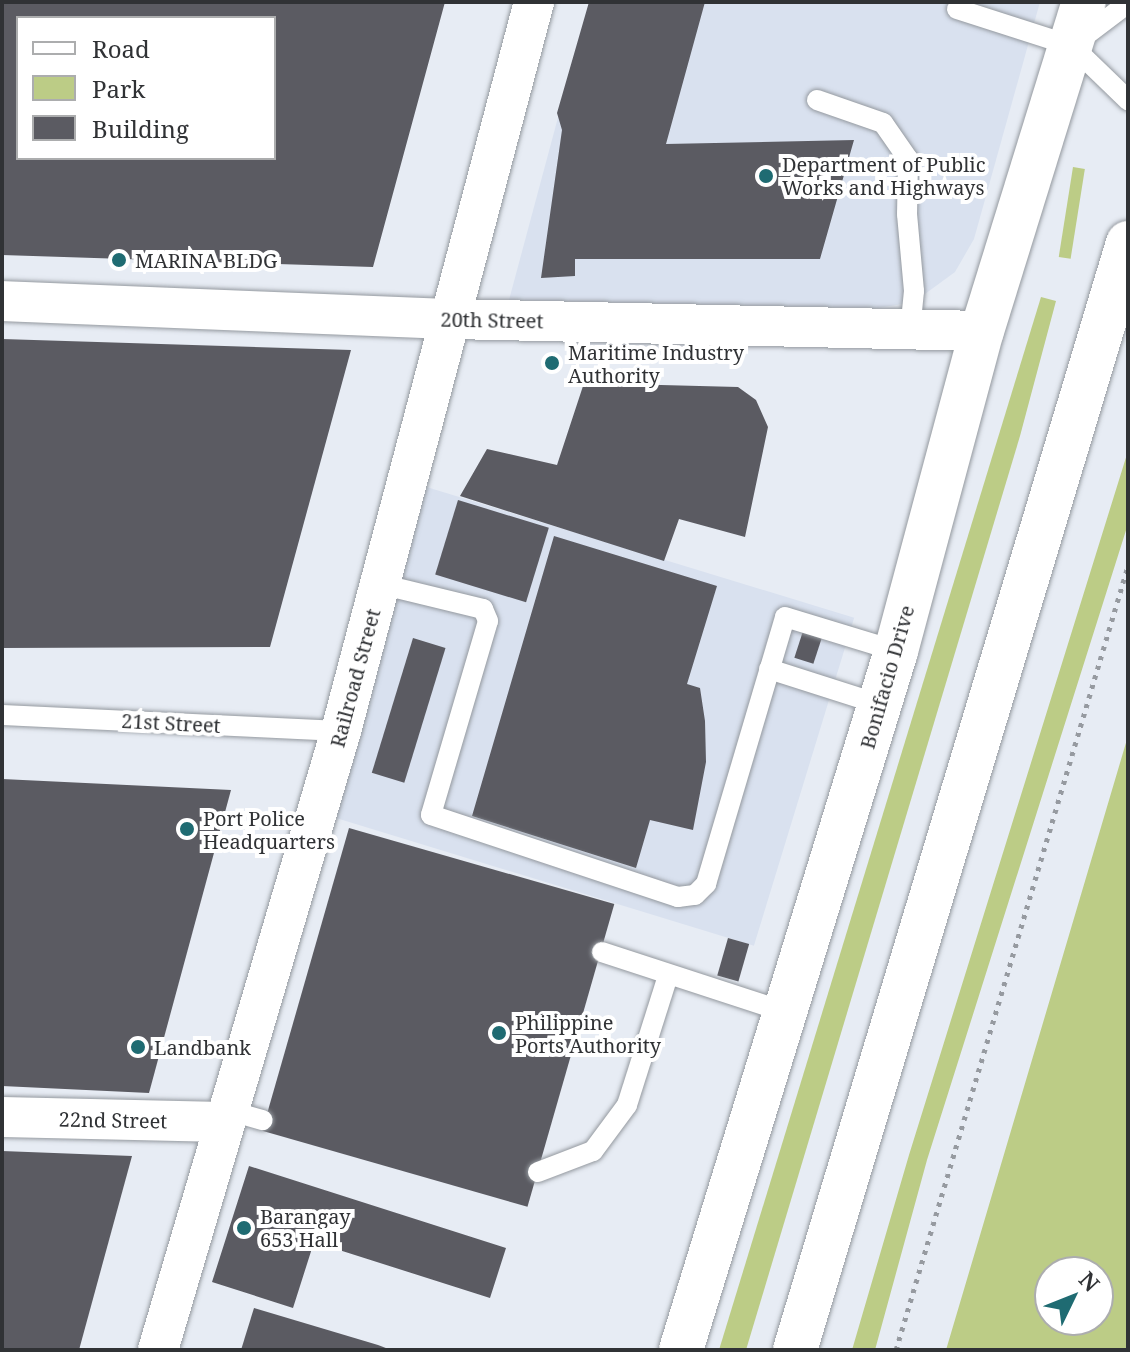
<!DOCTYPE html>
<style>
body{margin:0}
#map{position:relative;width:1130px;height:1352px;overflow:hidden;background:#e7ecf4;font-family:"Noto Serif",serif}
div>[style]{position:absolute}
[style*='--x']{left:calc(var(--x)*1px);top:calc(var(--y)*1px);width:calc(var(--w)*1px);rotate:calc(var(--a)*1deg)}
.built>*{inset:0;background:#d9e1ef;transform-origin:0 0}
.green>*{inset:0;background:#bccc86;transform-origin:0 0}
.building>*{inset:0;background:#5b5b62;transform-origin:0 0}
.path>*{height:5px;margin-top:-2.5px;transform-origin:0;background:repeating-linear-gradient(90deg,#969aa0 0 4px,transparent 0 10px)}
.roads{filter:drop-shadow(0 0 2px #94999f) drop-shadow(0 0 2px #94999f)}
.service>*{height:20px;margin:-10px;padding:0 10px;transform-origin:10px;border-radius:10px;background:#fff}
.minor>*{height:40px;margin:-20px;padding:0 20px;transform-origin:20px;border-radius:20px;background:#fff}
.trunk>*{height:44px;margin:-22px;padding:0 22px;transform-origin:22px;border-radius:22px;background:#fff}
.dots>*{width:22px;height:22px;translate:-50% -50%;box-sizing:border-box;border:4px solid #fff;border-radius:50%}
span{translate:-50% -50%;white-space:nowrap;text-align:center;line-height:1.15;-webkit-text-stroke:8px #fff;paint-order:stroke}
.poi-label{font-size:20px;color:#303235}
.left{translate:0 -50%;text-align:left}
.street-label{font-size:20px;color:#303235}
.frame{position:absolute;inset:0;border:4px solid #303235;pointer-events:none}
.legend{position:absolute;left:16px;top:16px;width:260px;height:144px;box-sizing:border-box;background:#fff;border:2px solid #acadae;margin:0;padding:10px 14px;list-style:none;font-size:24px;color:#303235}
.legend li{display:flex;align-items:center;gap:16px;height:40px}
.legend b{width:40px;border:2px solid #acadae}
.north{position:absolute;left:1034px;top:1256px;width:80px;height:80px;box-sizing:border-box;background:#fff;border:2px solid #acadae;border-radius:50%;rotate:47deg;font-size:22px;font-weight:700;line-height:32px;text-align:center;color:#303235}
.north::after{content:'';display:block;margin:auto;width:28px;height:36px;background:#1f6b72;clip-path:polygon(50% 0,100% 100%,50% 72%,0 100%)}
</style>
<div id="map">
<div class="built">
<div style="clip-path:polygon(589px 2px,1040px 2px,974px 239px,955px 272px,914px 302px,878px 308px,509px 300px)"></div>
<div style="left:420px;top:485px;width:454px;height:343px;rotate:17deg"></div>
</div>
<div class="green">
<div style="left:1073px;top:167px;width:12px;height:91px;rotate:9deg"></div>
<div style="clip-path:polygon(1041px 297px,1056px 301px,1020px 436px,746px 1350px,719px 1350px)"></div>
<div style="clip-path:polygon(1128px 451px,1128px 524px,927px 1160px,875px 1350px,852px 1350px,909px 1155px)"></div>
<div style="clip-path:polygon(evenodd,1128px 736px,1128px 1350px,946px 1350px,1128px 736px,1050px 1272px,1098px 1272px,1098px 1320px,1050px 1320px,1050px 1272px)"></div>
</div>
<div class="building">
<div style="clip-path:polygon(evenodd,2px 2px,445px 2px,373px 267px,2px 255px,2px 2px,18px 18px,274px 18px,274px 158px,18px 158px,18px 18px)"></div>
<div style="clip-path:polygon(589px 2px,705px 2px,666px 144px,854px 140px,820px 259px,575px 259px,575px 276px,541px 278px,562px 130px,557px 113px)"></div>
<div style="clip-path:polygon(2px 339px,351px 350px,270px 647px,2px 648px)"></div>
<div style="clip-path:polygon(584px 383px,738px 387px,756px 400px,768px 427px,745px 537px,679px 519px,664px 561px,460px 496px,487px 449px,557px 465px)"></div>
<div style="left:458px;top:500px;width:95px;height:78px;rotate:17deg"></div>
<div style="clip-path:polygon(554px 536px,717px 586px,687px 684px,700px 688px,705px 721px,706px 762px,693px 830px,650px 820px,636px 868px,472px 816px)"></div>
<div style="left:803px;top:631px;width:20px;height:28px;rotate:18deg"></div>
<div style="left:413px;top:638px;width:34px;height:141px;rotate:17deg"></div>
<div style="clip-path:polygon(2px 779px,231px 790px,149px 1093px,2px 1086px)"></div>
<div style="left:349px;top:828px;width:276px;height:315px;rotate:16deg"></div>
<div style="left:728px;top:938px;width:22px;height:39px;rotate:16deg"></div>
<div style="clip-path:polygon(2px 1151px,132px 1156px,79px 1350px,2px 1350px)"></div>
<div style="clip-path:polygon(249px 1166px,506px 1248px,490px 1298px,314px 1242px,293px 1308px,212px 1282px)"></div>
<div style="clip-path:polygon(254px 1308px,378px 1345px,391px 1350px,241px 1350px)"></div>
</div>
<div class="path">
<div style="--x:896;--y:1350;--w:818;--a:-73.52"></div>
</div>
<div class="roads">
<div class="service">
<div style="--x:957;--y:9;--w:121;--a:17.8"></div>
<div style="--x:1072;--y:46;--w:78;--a:44"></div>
<div style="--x:1078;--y:41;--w:63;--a:-37.2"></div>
<div style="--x:817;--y:100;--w:70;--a:19.2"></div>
<div style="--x:883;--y:123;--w:44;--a:55.2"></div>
<div style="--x:908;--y:159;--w:55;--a:91"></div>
<div style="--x:907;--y:214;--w:77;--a:84.8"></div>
<div style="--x:914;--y:291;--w:40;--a:95.7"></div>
<div style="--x:380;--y:584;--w:106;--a:13.6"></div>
<div style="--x:483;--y:609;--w:13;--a:67"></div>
<div style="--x:488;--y:621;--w:202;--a:106.4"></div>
<div style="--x:431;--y:815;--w:260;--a:18.4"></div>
<div style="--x:678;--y:897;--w:17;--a:-7"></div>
<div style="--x:695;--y:895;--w:16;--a:-45"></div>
<div style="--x:706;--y:884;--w:278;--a:-73.5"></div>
<div style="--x:785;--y:617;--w:116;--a:17"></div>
<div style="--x:769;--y:669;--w:115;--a:17.7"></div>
<div style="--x:2;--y:715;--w:339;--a:2.7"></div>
<div style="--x:602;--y:952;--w:194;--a:18.1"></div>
<div style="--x:227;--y:1110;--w:37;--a:16"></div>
<div style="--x:538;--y:1172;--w:59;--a:-20.9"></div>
<div style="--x:593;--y:1151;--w:57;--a:-53.5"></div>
<div style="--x:627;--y:1105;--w:135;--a:-72.4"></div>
</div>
<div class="minor">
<div style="--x:2;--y:301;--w:451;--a:2.3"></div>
<div style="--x:453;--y:319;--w:529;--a:1.3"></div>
<div style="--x:2;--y:1117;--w:221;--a:1.3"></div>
<div style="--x:158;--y:1350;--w:645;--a:-73.53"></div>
<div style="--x:341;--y:731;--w:754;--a:-75.17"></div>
</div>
<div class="trunk">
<div style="--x:681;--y:1350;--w:731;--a:-72.9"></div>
<div style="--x:896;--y:651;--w:331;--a:-75"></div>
<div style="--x:982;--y:331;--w:344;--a:-72.8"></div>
<div style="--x:795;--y:1350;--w:1156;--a:-73.26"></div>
</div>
</div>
<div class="dots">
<div style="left:766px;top:176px;background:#1f6b72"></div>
<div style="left:119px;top:260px;background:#1f6b72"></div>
<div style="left:552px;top:363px;background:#1f6b72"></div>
<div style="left:187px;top:829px;background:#1f6b72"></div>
<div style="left:499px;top:1033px;background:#1f6b72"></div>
<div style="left:138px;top:1047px;background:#1f6b72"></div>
<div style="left:244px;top:1228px;background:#1f6b72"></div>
</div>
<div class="poi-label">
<span class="left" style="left:782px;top:176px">Department of Public<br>Works and Highways</span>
<span class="left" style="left:135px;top:260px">MARINA BLDG</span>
<span class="left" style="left:568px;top:364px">Maritime Industry<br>Authority</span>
<span class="left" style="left:203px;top:830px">Port Police<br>Headquarters</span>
<span class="left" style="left:515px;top:1034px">Philippine<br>Ports Authority</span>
<span class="left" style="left:154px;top:1047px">Landbank</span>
<span class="left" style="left:260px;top:1228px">Barangay<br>653 Hall</span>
</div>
<div class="street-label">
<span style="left:492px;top:320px;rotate:1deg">20th Street</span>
<span style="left:887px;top:677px;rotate:-74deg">Bonifacio Drive</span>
<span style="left:355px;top:678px;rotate:-75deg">Railroad Street</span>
<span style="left:171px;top:723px;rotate:3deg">21st Street</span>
<span style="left:113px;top:1120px;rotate:1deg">22nd Street</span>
</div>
<div class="frame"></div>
<ul class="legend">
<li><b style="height:10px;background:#fff"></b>Road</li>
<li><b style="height:22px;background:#bccc86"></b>Park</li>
<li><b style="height:22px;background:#5b5b62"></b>Building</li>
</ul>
<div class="north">N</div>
</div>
